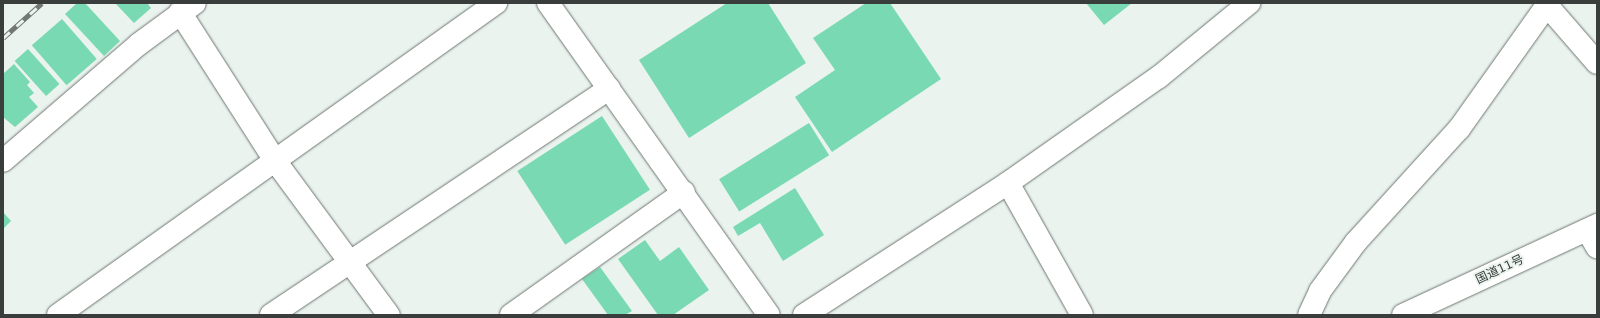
<!DOCTYPE html>
<meta charset="utf-8">
<style>
body{margin:0}
#map{position:relative;width:1600px;height:318px;overflow:hidden;background:#eaf3ee;font-family:"DejaVu Sans","Noto Sans JP",sans-serif}
div>[style]{position:absolute}
[style*='--x']{left:calc(var(--x)*1px);top:calc(var(--y)*1px);width:calc(var(--w)*1px);rotate:calc(var(--a)*1deg)}
.building>*{inset:0;background:#79d9b3;transform-origin:0 0}
.roads{filter:drop-shadow(0 0 1px #6e7572) drop-shadow(0 0 1px #6e7572)}
.street>*{height:22px;margin:-11px;padding:0 11px;transform-origin:11px;border-radius:11px;background:#fff}
.secondary>*{height:22px;margin:-11px;padding:0 11px;transform-origin:11px;border-radius:11px;background:#fff}
.highway>*{height:22px;margin:-11px;padding:0 11px;transform-origin:11px;border-radius:11px;background:#fff}
.rail>*{height:4.5px;margin-top:-2.25px;transform-origin:0;background:repeating-linear-gradient(90deg,#eaf3ee 0 9px,#727774 0 18px);box-sizing:border-box;border-block:1px solid #727774}
span{translate:-50% -50%;white-space:nowrap;text-align:center;line-height:1.15;-webkit-text-stroke:3.5px #eaf3ee;paint-order:stroke}
.street-label{font-size:12px;color:#393d3b}
.frame{position:absolute;inset:0;border:4px solid #393d3b;pointer-events:none}
</style>
<div id="map">
<div class="building">
<div style="clip-path:polygon(77px 3px,85px 3px,120px 41px,104px 56px,65px 14px)"></div>
<div style="clip-path:polygon(115px 3px,147px 3px,151px 8px,134px 23px)"></div>
<div style="clip-path:polygon(727px 3px,768px 3px,806px 63px,689px 138px,639px 60px)"></div>
<div style="clip-path:polygon(866px 3px,890px 3px,941px 79px,832px 152px,795px 97px,835px 70px,813px 38px)"></div>
<div style="clip-path:polygon(1086px 3px,1132px 3px,1104px 25px)"></div>
<div style="left:62px;top:19px;width:53px;height:40px;rotate:49deg"></div>
<div style="left:28px;top:49px;width:47px;height:18px;rotate:48deg"></div>
<div style="clip-path:polygon(14px 64px,30px 82px,27px 85px,34px 93px,29px 97px,38px 107px,15px 127px,3px 117px,3px 74px)"></div>
<div style="left:602px;top:116px;width:88px;height:101px;rotate:57deg"></div>
<div style="left:809px;top:123px;width:38px;height:106px;rotate:58deg"></div>
<div style="clip-path:polygon(795px 188px,824px 235px,783px 261px,760px 223px,738px 236px,733px 227px)"></div>
<div style="clip-path:polygon(3px 212px,11px 221px,3px 229px)"></div>
<div style="clip-path:polygon(645px 240px,660px 261px,679px 247px,709px 290px,673px 315px,658px 315px,618px 259px)"></div>
<div style="clip-path:polygon(600px 267px,632px 311px,625px 315px,608px 315px,582px 279px)"></div>
</div>
<div class="roads">
<div class="street">
<div style="--x:1545;--y:3;--w:79;--a:49.1"></div>
<div style="--x:180;--y:12;--w:178;--a:57.4"></div>
<div style="--x:276;--y:162;--w:190;--a:53.6"></div>
<div style="--x:1008;--y:183;--w:151;--a:60.7"></div>
<div style="--x:58;--y:315;--w:538;--a:-35.46"></div>
<div style="--x:271;--y:315;--w:407;--a:-33.8"></div>
<div style="--x:511;--y:315;--w:212;--a:-35.4"></div>
<div style="--x:804;--y:315;--w:243;--a:-32.9"></div>
<div style="--x:1008;--y:183;--w:184;--a:-35.1"></div>
<div style="--x:1159;--y:77;--w:117;--a:-39.4"></div>
<div style="--x:1309;--y:315;--w:26;--a:-65"></div>
<div style="--x:1320;--y:291;--w:61;--a:-53.7"></div>
<div style="--x:1356;--y:242;--w:153;--a:-47.7"></div>
<div style="--x:1459;--y:129;--w:152;--a:-54.6"></div>
</div>
<div class="secondary">
<div style="--x:548;--y:3;--w:382;--a:54.7"></div>
<div style="--x:3;--y:161;--w:179;--a:-40.7"></div>
<div style="--x:139;--y:44;--w:69;--a:-36.2"></div>
<div style="--x:1587;--y:230;--w:20;--a:60"></div>
</div>
<div class="highway">
<div style="--x:1403;--y:315;--w:214;--a:-24.9"></div>
</div>
</div>
<div class="rail">
<div style="--x:3;--y:38;--w:52;--a:-41.9"></div>
</div>
<div class="street-label">
<span style="left:1500px;top:270px;rotate:-25deg">国道11号</span>
</div>
<div class="frame"></div>
</div>
